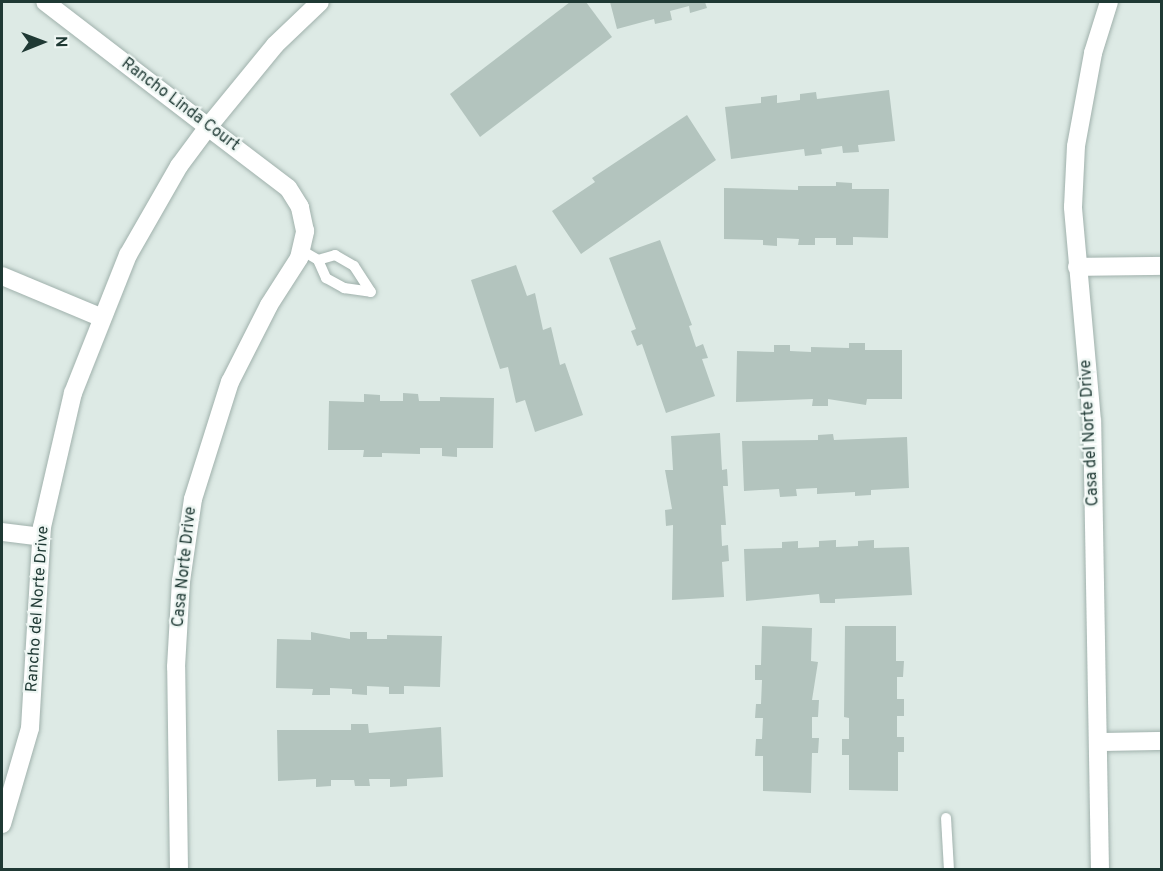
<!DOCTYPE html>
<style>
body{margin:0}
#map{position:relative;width:1163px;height:871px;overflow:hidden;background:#ddeae5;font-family:Overpass,sans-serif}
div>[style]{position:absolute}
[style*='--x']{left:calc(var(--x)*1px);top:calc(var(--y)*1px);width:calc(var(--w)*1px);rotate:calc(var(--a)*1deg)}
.building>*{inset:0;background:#b3c4be}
.roads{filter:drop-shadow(0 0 2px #a0b1ac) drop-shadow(0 0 2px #a0b1ac)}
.lane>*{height:10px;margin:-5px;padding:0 5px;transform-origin:5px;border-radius:5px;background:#fff}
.street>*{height:18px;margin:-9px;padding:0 9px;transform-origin:9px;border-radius:9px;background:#fff}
.secondary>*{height:18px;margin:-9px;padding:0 9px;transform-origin:9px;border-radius:9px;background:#fff}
span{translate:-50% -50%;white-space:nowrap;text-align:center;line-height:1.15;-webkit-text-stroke:4.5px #eef6f3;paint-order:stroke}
.street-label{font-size:16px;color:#1f3934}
.frame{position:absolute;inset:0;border:3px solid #1f3934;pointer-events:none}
.north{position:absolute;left:12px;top:12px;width:60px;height:60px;-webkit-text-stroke:4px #eef6f3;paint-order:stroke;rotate:89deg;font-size:16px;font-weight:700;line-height:24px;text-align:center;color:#1f3934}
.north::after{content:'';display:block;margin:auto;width:21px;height:27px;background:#1f3934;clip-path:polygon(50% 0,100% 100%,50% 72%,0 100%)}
</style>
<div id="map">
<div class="building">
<div style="clip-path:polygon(570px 2px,586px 2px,612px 37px,480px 137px,450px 94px)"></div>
<div style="clip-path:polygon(610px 2px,705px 2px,707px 8px,690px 13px,689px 6px,670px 11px,672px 20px,655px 24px,654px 19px,617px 29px)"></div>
<div style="clip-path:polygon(889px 90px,895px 141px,858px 145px,859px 152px,843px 153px,842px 146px,821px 149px,822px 154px,805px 156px,804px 149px,731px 159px,725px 107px,761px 103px,761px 97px,777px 95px,777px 103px,800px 100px,800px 94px,816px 92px,817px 99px)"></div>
<div style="clip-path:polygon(687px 115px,716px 160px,581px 254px,552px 211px,595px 182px,592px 178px)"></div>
<div style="clip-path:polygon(836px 182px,852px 183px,852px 189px,889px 189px,888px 238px,853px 237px,853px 245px,836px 245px,836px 238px,815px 238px,815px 245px,798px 245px,799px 239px,777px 238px,777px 246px,763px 245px,763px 240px,724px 239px,724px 188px,798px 190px,798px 186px,836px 186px)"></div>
<div style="clip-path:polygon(660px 240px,692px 325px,689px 326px,696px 347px,703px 344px,708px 358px,702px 359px,715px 396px,666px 413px,642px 344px,637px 346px,631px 331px,636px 329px,609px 258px)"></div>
<div style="clip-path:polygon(516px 265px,527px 296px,535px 293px,543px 330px,551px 327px,560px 365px,565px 363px,583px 415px,535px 432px,525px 400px,516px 403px,508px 367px,500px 369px,471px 280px)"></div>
<div style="clip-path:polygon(849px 343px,865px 343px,865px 350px,902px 350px,902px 399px,867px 399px,866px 405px,828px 399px,828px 406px,812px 406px,813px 399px,736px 402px,737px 351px,774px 352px,774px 345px,790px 345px,790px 351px,811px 352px,811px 347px,849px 348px)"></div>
<div style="clip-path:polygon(403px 393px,418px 394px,419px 401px,440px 401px,440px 397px,494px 398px,493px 448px,457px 448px,457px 457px,442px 456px,442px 448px,420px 448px,420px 454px,382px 453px,382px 457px,363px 457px,364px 450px,328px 450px,329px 401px,364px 402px,364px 394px,380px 395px,380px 401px,403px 401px)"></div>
<div style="clip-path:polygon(720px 433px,722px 470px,727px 469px,728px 486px,723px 486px,726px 525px,721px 525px,722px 546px,728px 545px,729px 561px,722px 562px,724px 597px,672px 600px,673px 525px,666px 526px,665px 510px,672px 509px,665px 470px,673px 470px,671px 436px)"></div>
<div style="clip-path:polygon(833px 434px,834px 440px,907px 437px,909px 488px,871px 490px,871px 495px,855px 496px,855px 492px,817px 494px,817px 488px,796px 489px,797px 496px,780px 497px,779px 489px,744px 491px,742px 441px,818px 440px,818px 435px)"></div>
<div style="clip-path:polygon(836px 540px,836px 547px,858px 546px,858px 541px,874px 540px,874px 548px,909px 547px,912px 595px,835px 599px,835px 603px,820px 603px,819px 594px,746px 601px,744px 549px,782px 548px,782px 542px,798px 541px,798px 548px,819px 547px,819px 541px)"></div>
<div style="clip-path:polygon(762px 626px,812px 628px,811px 661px,818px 662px,812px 700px,819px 700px,818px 717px,812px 717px,812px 738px,819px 738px,818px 753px,812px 753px,811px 793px,763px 791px,763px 756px,755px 756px,756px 739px,762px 739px,763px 718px,755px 718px,756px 704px,761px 704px,762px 680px,755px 680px,755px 665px,761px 665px)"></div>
<div style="clip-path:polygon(845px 626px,896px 626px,896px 661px,904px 661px,903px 677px,897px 677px,897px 699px,904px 699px,904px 716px,897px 716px,897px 737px,904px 737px,904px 752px,898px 752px,898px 791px,849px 790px,849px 755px,842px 755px,842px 739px,849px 739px,849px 718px,844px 717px)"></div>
<div style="clip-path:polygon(311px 632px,350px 639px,350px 632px,367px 632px,367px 639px,387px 639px,387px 635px,442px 636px,440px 687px,404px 686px,404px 694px,389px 694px,389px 687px,367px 686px,367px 695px,352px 694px,352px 689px,330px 688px,330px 695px,312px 695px,313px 689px,276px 688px,277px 639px,311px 640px)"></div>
<div style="clip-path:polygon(351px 724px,368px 724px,369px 733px,441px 727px,443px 777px,407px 779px,407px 786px,390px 787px,390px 779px,369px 779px,370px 786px,355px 786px,354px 780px,331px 780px,331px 786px,316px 787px,316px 779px,278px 781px,277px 730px,351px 730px)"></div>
</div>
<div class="roads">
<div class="lane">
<div style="--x:301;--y:250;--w:20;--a:30"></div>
<div style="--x:318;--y:260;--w:20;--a:66"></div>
<div style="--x:326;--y:278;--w:21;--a:29"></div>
<div style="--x:344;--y:288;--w:27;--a:8"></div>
<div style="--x:318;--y:260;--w:18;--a:-16"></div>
<div style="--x:335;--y:255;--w:22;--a:30"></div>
<div style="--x:354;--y:266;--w:31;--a:57"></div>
<div style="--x:946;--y:818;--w:52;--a:86.7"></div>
</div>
<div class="street">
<div style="--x:1077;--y:267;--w:85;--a:-0.7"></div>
<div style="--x:2;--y:276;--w:106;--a:22.7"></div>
<div style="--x:2;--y:532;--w:39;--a:7"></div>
<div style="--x:1098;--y:742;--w:64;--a:-0.9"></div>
<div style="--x:2;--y:824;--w:100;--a:-73.7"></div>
<div style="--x:30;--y:728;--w:201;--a:-86.6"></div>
<div style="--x:42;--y:527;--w:138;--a:-77"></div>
<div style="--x:73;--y:393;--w:149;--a:-68.3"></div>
<div style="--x:128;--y:255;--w:103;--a:-60.2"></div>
<div style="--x:179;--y:166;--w:49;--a:-53.4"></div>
<div style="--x:208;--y:127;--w:205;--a:-142.5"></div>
<div style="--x:1100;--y:870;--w:449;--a:-91"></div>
<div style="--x:1092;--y:421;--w:215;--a:-95.1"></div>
<div style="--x:1073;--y:207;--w:61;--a:-87.2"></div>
<div style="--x:1076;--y:146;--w:95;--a:-79.6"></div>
<div style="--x:1093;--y:53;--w:53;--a:-72.6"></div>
</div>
<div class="secondary">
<div style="--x:179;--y:870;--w:203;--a:-90.8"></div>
<div style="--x:176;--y:667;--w:86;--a:-86.7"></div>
<div style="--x:181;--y:581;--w:83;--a:-81.7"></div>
<div style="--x:193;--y:499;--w:123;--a:-72.5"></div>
<div style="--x:230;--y:382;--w:86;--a:-63.1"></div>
<div style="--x:269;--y:305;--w:56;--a:-57.4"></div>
<div style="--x:299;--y:258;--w:28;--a:-77"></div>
<div style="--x:305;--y:231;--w:25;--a:-102"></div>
<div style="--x:300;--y:207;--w:22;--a:-122"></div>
<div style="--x:288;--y:188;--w:101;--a:-142.7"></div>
<div style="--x:208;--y:127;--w:106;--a:-50.7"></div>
<div style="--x:275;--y:45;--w:62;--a:-43.7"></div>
</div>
</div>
<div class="street-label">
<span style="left:180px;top:105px;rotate:37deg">Rancho Linda Court</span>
<span style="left:1090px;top:433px;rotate:-93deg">Casa del Norte Drive</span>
<span style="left:185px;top:567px;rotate:-84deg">Casa Norte Drive</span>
<span style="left:38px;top:609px;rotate:-86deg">Rancho del Norte Drive</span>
</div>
<div class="frame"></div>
<div class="north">N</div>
</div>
